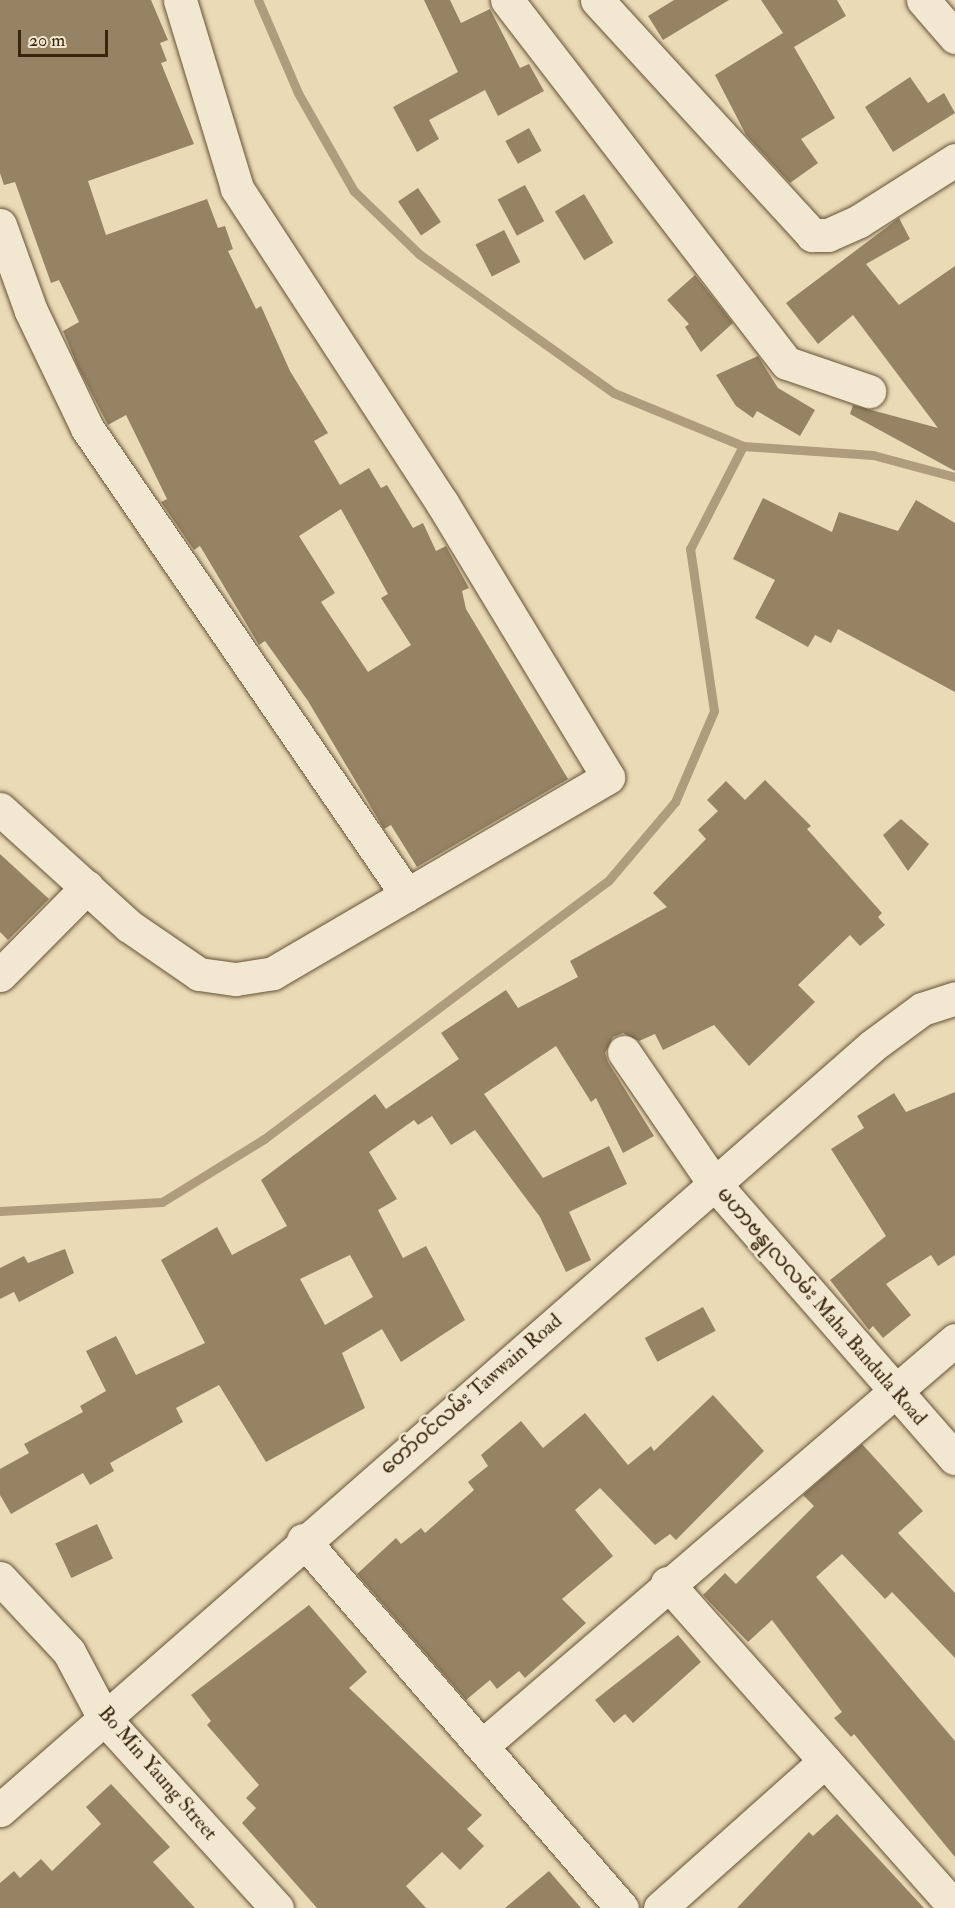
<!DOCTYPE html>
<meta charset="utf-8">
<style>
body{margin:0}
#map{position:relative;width:955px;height:1908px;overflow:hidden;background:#ebdab6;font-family:"IM FELL Double Pica","Noto Sans Myanmar",serif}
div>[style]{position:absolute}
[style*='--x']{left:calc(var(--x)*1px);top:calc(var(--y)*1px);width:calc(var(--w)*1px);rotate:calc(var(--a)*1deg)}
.stream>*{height:9px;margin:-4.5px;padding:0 4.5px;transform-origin:4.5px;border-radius:4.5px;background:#ae9c7c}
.building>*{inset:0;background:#958364;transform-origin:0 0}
.roads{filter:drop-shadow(0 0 2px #655236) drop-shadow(0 0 2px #655236)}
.minor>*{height:33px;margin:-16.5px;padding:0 16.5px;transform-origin:16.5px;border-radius:16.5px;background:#f2e7d0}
span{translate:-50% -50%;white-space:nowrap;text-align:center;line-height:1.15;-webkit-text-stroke:5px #f2e7d0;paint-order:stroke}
.street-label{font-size:20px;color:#38250c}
.scale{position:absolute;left:18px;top:30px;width:90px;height:27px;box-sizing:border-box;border:3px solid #38250c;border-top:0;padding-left:8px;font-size:18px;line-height:21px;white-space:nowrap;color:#38250c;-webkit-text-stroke:4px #f2e7d0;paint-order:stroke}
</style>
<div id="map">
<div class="stream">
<div style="--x:258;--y:0;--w:101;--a:66.7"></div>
<div style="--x:298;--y:93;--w:113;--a:60.3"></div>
<div style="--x:354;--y:191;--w:91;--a:44.1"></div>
<div style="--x:419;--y:254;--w:239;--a:35.5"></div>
<div style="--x:614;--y:393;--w:139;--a:22.3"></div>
<div style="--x:743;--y:446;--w:130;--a:4"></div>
<div style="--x:873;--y:455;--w:85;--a:15"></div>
<div style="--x:0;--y:1211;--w:162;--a:-3.2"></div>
<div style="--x:162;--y:1202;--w:120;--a:-31.7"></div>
<div style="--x:264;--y:1139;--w:430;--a:-36.9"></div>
<div style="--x:608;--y:881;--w:104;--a:-49.7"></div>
<div style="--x:675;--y:802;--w:99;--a:-66.8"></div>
<div style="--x:714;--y:711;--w:164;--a:-98.4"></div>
<div style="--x:690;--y:549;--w:116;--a:-62.8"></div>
</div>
<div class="building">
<div style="clip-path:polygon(evenodd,0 0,151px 0,168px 40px,160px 43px,167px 61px,161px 63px,194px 144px,88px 181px,106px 235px,207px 199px,218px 228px,225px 226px,233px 249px,228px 251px,256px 309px,261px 306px,290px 371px,328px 433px,314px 441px,340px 485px,369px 468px,381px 488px,387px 485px,413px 528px,423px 523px,436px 551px,446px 546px,469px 588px,462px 591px,466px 609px,568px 779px,417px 867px,391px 825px,384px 829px,308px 701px,265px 641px,259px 645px,200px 546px,194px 550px,161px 502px,167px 499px,126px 415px,108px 425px,78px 367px,63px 331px,79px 322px,59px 280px,51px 283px,15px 182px,4px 185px,0 173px,0 0,341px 509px,388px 594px,381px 598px,411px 645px,368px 672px,321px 602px,335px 593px,299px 536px,341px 509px)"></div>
<div style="clip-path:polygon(424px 0,450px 0,461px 23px,490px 9px,520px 68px,529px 64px,544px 91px,498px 116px,485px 90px,429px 120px,439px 139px,417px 152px,393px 107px,458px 72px)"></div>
<div style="clip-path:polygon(674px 0,729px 0,663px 40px,648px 16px)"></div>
<div style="clip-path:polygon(761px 0,837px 0,846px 16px,794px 47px,835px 118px,801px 139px,818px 163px,790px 183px,746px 135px,715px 75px,783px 33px)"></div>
<div style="clip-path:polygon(910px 77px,928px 103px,944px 93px,955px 113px,893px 152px,865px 107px)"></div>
<div style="left:529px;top:128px;width:26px;height:27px;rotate:61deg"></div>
<div style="left:525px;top:185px;width:41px;height:31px;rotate:62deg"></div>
<div style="left:418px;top:188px;width:41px;height:24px;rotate:56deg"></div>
<div style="left:584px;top:194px;width:57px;height:34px;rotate:59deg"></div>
<div style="clip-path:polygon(899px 218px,910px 239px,866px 264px,899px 305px,955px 266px,955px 471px,850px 414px,853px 405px,938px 428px,853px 315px,818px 344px,786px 303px)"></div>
<div style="left:504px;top:230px;width:36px;height:32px;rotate:63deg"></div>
<div style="clip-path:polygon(695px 275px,733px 323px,701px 352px,685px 327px,689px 324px,667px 300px)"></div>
<div style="clip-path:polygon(758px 356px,778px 388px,815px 410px,800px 436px,757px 411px,753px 418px,736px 406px,716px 375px)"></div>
<div style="clip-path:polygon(763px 498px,832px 532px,839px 512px,898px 531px,916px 500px,955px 523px,955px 692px,838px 629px,831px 643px,815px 635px,808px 647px,755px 618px,775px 580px,733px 559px)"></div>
<div style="clip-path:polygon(evenodd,765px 780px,811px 826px,807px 829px,882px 913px,878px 917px,885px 925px,860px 946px,850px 935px,798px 985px,815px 1002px,749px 1066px,714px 1025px,663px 1050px,655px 1034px,639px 1041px,623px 1033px,613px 1037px,605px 1053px,608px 1062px,654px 1136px,623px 1153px,596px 1098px,591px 1102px,556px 1046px,484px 1094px,543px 1178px,609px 1146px,627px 1184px,569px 1212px,591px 1260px,566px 1272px,540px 1217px,475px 1130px,451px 1145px,432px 1116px,418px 1125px,414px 1120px,369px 1152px,397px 1199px,378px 1210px,403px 1258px,426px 1246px,465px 1320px,401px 1362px,382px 1329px,342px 1353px,365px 1408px,266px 1462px,219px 1385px,176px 1408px,183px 1422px,110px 1463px,114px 1471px,90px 1485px,83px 1473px,11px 1514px,0 1495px,0 1469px,29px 1453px,24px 1444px,83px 1412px,80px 1406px,106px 1391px,86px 1351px,116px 1336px,136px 1375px,205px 1343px,161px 1260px,217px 1227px,232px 1255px,287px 1226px,261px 1180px,375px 1094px,386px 1109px,459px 1059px,441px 1033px,506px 990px,518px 1008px,578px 977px,570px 961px,667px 907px,653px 893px,706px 839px,698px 830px,718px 811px,707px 800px,726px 781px,745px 800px,765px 780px,350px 1255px,373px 1297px,325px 1325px,300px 1279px,350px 1255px)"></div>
<div style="clip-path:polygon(901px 819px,929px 844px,908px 871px,883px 835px)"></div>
<div style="clip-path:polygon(0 854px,49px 899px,8px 940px,0 932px)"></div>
<div style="clip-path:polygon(955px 1092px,955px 1255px,938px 1266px,931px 1255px,886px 1284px,911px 1315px,883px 1338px,873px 1326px,869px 1330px,830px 1280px,886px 1236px,831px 1149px,864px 1128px,857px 1116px,894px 1093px,906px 1112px)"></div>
<div style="clip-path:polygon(65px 1249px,74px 1273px,19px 1302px,14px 1292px,0 1299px,0 1268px,24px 1256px,28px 1263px)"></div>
<div style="left:703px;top:1307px;width:27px;height:66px;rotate:62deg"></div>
<div style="clip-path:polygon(713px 1395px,764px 1451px,676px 1540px,670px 1534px,655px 1545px,600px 1488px,575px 1510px,613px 1556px,562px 1599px,586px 1623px,525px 1678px,519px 1671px,497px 1689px,490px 1680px,466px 1700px,357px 1574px,396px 1538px,401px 1544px,421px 1528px,425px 1533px,474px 1490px,468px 1482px,488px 1466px,481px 1455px,521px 1421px,543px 1448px,585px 1413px,628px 1465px,651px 1446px,654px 1451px)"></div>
<div style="clip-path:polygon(862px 1444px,923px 1511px,898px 1533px,955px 1593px,955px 1658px,892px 1592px,885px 1599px,842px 1554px,816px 1577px,955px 1741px,955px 1857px,854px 1734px,851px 1737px,834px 1718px,842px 1712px,772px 1620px,748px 1642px,703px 1595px,725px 1573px,736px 1584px,814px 1506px,803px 1495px)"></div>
<div style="left:97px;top:1524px;width:38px;height:46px;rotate:65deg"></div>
<div style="clip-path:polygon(309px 1605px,367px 1672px,349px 1688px,482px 1815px,467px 1829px,484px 1846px,460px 1870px,442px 1852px,406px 1886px,426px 1908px,317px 1908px,242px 1823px,256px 1808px,246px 1798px,259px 1785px,207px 1725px,211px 1721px,191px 1695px)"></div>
<div style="clip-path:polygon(678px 1635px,701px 1662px,633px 1723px,625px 1714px,614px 1723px,595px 1700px)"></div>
<div style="clip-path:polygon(111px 1784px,170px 1847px,153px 1862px,195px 1908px,0 1908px,0 1883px,14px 1871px,20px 1878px,41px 1859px,52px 1871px,101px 1824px,86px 1807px)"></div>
<div style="clip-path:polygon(837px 1814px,924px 1908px,737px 1908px,809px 1832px,813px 1836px)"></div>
<div style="clip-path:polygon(549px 1871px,581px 1908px,505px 1908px)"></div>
</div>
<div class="roads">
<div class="minor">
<div style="--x:507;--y:0;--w:458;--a:52.4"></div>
<div style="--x:787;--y:363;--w:87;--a:18.9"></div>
<div style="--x:597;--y:0;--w:319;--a:47.5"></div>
<div style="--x:812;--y:235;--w:16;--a:0"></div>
<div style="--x:828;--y:235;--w:34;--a:-24"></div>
<div style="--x:859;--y:221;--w:114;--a:-32.4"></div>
<div style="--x:923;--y:0;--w:49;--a:49.1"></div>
<div style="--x:0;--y:225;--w:91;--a:70.2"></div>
<div style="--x:31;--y:311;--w:130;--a:64.4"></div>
<div style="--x:87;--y:428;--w:566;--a:55.58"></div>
<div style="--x:0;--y:809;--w:174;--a:42.2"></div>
<div style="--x:129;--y:926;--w:85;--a:34.4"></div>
<div style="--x:199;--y:974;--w:37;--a:8"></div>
<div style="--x:236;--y:979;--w:37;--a:-9"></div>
<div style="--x:273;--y:973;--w:388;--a:-30.3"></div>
<div style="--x:608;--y:777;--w:320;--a:-121.2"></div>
<div style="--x:442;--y:503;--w:376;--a:-123.1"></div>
<div style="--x:237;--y:188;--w:196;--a:-106.9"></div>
<div style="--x:0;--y:975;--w:124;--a:-45.3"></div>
<div style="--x:624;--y:1052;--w:158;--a:55.6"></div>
<div style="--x:713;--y:1182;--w:367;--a:48.8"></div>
<div style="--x:303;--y:1540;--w:487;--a:49.1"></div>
<div style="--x:0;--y:1578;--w:101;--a:47"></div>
<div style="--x:69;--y:1652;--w:75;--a:62.1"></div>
<div style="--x:104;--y:1718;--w:257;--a:47.7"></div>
<div style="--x:667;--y:1583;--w:433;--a:48.4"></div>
<div style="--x:483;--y:1745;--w:622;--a:-40.63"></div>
<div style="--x:0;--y:1810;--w:1159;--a:-41.22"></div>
<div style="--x:872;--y:1046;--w:62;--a:-36.5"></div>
<div style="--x:922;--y:1009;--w:35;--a:-18"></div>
<div style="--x:660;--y:1908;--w:221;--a:-41.7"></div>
</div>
</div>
<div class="street-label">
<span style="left:822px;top:1306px;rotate:49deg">မဟာဗန္ဓုလလမ်း Maha Bandula Road</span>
<span style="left:471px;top:1394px;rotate:-41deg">တော်ဝင်လမ်း Tawwain Road</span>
<span style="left:158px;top:1773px;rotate:49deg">Bo Min Yaung Street</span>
</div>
<div class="scale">20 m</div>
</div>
